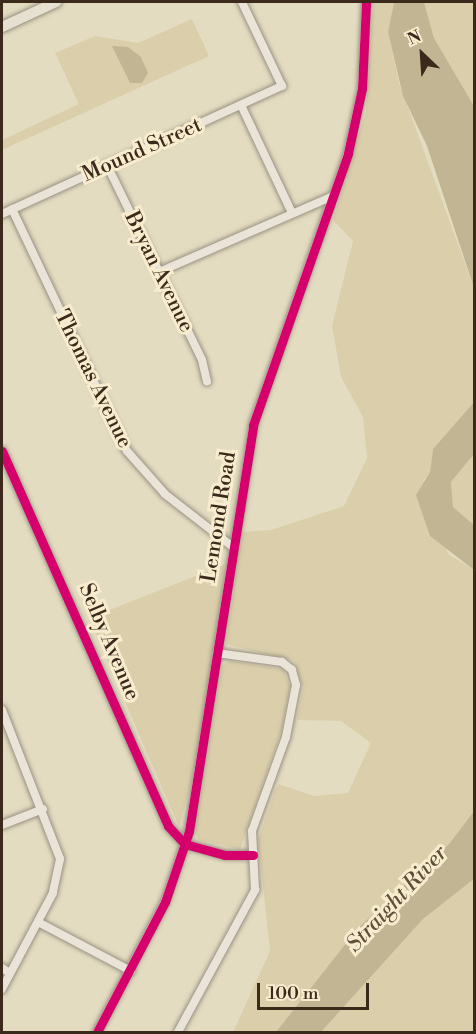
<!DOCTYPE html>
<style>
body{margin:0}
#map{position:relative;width:476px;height:1034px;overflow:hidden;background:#e4dcc1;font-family:"Libre Bodoni",serif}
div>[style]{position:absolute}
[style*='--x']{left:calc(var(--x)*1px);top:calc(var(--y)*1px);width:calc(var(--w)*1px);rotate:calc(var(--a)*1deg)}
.green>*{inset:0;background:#dbcfab}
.water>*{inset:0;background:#c2b593}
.roads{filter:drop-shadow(0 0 2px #999282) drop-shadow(0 0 2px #999282)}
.minor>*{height:8px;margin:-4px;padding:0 4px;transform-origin:4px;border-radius:4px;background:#e9e4d7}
.major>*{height:10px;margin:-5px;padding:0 5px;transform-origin:5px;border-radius:5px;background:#e5e0d0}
.cycleway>*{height:9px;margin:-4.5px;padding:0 4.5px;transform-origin:4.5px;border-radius:4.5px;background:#d6006c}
span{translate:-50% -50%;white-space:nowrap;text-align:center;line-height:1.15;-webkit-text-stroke:6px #f7edce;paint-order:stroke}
.street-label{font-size:21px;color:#3b291b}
.water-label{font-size:22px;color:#5f4e39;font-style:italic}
.frame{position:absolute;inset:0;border:3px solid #3b291b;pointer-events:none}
.north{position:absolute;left:392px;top:24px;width:60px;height:60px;-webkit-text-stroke:4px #f7edce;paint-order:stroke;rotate:335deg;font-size:16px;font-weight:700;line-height:24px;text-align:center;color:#3b291b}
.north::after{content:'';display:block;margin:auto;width:21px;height:27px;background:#3b291b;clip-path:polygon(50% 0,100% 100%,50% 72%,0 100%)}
.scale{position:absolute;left:257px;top:983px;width:112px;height:27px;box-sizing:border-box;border:3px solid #3b291b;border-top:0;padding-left:8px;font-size:18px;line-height:21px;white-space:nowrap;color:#3b291b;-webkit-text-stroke:4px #f7edce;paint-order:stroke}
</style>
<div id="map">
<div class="green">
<div style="clip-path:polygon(373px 2px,394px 2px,388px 32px,399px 83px,474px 288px,474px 402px,433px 449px,430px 473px,423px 481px,448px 554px,474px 570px,474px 811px,449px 844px,358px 928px,276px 1032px,233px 1032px,270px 951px,258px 840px,275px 791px,279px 784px,314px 796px,348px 793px,371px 743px,341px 721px,297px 720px,303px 687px,294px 661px,226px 644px,242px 532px,271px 530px,344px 506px,367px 458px,363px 417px,341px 377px,332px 326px,353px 241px,333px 220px,366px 112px)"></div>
<div style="clip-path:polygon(424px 2px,474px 2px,474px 106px,434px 38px)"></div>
<div style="clip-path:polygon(192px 19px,209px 56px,2px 150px,2px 140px,79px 104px,55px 53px,95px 36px,138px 43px)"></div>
<div style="clip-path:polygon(474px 454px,474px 525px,453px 507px,451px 482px)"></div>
<div style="clip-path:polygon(226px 564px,197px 762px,179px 827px,89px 618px)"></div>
<div style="clip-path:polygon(229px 661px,283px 669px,290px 687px,282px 729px,240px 849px,198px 840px,195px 832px,222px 666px)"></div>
<div style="clip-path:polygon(474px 879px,474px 1032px,321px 1032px,423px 919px)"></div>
</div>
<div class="water">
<div style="clip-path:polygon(394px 2px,424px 2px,434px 38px,474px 106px,474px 288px,427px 146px,403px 96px,388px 32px)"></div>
<div style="clip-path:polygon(112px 46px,128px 47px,141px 57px,148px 73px,142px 83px,130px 83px)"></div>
<div style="clip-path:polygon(474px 402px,474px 454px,451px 482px,453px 507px,474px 525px,474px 570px,430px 536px,416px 495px,430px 472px,433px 449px)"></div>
<div style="clip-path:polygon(474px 811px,474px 879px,423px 919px,321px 1032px,276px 1032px,358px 928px,449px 844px)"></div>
</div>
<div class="roads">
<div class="minor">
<div style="--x:241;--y:105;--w:119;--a:64.7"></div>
<div style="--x:107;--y:165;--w:217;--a:64"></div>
<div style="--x:202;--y:360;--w:22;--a:77"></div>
<div style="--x:12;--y:209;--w:268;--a:64.6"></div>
<div style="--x:127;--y:451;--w:57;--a:48.5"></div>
<div style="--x:165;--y:494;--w:86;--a:37.9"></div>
<div style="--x:2;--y:214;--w:308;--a:-24.6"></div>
<div style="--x:282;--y:86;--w:93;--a:-115.5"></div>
<div style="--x:159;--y:272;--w:190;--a:-23.6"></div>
<div style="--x:2;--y:451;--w:410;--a:66.1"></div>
<div style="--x:168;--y:826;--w:25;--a:47"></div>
<div style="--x:185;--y:844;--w:41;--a:15.4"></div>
<div style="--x:225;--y:855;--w:28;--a:0"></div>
<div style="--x:2;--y:710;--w:160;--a:68.7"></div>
<div style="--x:60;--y:859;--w:35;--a:102"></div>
<div style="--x:53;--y:893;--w:109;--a:118"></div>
<div style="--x:2;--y:825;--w:44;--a:-21.3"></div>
<div style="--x:38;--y:922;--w:105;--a:27.8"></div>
<div style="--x:2;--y:968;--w:9;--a:32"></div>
<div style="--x:97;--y:1032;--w:147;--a:-62.4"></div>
<div style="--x:165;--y:902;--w:75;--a:-71.3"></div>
<div style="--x:189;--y:831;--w:411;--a:-81"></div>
<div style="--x:253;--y:425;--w:288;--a:-70.7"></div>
<div style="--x:348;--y:153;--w:66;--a:-77.8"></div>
<div style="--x:362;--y:88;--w:86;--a:-87.3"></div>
<div style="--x:178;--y:1032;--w:162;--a:-61.5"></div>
<div style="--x:255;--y:890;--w:59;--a:-92.9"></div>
<div style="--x:252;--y:831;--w:100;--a:-70.1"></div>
<div style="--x:286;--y:737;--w:53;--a:-79.1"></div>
<div style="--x:296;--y:685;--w:16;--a:-105"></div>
<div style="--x:292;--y:670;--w:13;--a:-141"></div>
<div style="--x:282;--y:662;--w:66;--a:-172.1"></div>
</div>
<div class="major">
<div style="--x:2;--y:27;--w:60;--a:-24.8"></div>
</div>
</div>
<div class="cycleway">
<div style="--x:2;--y:451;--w:410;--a:66.1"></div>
<div style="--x:168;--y:826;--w:25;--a:47"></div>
<div style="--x:185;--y:844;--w:41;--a:15.4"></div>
<div style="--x:225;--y:855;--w:28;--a:0"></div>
<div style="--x:97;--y:1032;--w:147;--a:-62.4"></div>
<div style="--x:165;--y:902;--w:75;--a:-71.3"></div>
<div style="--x:189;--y:831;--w:411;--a:-81"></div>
<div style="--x:253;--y:425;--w:288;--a:-70.7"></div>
<div style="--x:348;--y:153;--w:66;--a:-77.8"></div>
<div style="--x:362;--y:88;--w:86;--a:-87.3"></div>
</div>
<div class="street-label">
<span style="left:142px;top:150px;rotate:-24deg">Mound Street</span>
<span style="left:159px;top:272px;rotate:64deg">Bryan Avenue</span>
<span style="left:93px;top:379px;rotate:64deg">Thomas Avenue</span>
<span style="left:219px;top:517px;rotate:-81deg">Lemond Road</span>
<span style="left:109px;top:642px;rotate:67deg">Selby Avenue</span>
</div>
<div class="water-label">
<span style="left:397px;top:899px;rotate:-47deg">Straight River</span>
</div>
<div class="frame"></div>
<div class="north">N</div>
<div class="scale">100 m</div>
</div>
